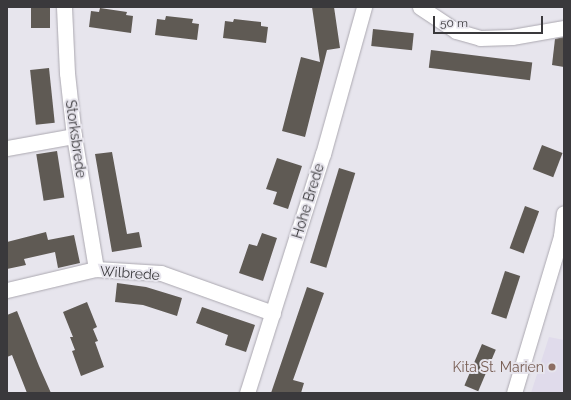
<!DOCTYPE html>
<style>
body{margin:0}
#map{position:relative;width:571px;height:400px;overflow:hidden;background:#e7e5ed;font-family:Raleway,sans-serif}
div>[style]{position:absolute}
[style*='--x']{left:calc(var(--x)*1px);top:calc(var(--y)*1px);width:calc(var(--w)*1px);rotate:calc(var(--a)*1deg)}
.built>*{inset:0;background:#e0dbeb}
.building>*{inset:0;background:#5f5a54;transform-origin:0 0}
.roads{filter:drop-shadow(0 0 1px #aba8b0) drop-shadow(0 0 1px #aba8b0)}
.minor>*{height:15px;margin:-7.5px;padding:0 7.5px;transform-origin:7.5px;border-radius:7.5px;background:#fff}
.dots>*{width:11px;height:11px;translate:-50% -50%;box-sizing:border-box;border:2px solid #e7e5ed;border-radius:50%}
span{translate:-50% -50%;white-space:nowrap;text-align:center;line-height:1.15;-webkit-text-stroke:4px #e7e5ed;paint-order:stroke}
.street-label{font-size:14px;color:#3a393c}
.education-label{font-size:14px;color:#785e54}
.right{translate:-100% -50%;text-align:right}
.frame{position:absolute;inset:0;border:8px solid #3a393c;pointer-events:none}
.scale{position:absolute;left:433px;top:16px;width:110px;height:18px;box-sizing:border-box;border:2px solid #3a393c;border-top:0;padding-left:5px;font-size:12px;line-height:14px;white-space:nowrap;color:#3a393c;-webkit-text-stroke:3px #e7e5ed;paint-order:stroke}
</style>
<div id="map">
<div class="built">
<div style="clip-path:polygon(549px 337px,564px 340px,564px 393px,531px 393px)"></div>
</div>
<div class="building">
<div style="left:31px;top:7px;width:19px;height:21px"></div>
<div style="clip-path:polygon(312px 7px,334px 7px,340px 48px,327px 50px,305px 137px,282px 131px,301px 57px,320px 62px)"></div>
<div style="clip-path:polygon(100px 8px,127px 12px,126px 15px,133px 16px,131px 33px,89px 27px,91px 11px,99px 12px)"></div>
<div style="clip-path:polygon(166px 16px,193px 19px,192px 23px,199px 24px,197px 40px,155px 35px,157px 19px,165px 20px)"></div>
<div style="clip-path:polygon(234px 19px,261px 22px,261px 26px,268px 27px,266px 43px,223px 38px,225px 21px,233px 22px)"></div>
<div style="left:373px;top:29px;width:41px;height:17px;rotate:6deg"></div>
<div style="clip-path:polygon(564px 37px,564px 67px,552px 65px,555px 39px)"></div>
<div style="left:431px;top:50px;width:102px;height:18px;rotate:7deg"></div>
<div style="left:49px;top:68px;width:55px;height:19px;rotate:84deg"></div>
<div style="left:542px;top:145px;width:22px;height:26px;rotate:21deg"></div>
<div style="left:57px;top:151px;width:47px;height:21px;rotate:81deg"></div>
<div style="clip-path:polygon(112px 152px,127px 234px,139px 232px,142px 247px,112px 252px,95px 154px)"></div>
<div style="clip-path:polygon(277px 158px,302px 166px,288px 209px,273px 204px,277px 192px,266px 189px)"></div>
<div style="left:339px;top:168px;width:17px;height:99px;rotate:17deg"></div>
<div style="left:525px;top:206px;width:15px;height:45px;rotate:20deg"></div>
<div style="clip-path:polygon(46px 232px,48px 240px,74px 235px,80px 263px,58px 268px,55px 252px,24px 259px,26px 265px,7px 269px,7px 242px)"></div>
<div style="clip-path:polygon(262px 233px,277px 238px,263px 281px,239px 273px,249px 244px,257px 246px)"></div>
<div style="left:505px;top:271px;width:16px;height:45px;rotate:18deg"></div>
<div style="clip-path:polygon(117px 283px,146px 287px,182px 298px,177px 316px,143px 305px,115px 302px)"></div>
<div style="clip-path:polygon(307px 287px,324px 293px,293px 380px,304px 383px,301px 393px,271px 393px)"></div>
<div style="clip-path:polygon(87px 302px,97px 327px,93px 329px,98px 341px,95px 342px,104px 367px,81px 376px,72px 351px,75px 350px,70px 337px,73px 337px,63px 312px)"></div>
<div style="clip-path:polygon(202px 307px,255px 325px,246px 352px,225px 345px,228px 335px,196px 323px)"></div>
<div style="clip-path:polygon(17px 311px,39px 366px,51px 393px,27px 393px,12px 355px,7px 357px,7px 315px)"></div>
<div style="left:482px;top:344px;width:15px;height:45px;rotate:23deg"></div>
</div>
<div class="roads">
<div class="minor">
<div style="--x:64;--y:7;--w:66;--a:87.4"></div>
<div style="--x:67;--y:73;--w:63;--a:83.7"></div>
<div style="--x:74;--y:136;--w:135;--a:80.6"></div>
<div style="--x:420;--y:7;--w:43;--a:33.7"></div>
<div style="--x:456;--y:31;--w:25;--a:16"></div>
<div style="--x:480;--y:38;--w:32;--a:-2"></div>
<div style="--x:512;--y:37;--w:53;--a:-9.8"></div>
<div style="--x:7;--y:148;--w:68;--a:-10.2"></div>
<div style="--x:7;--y:290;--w:91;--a:-13.3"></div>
<div style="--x:96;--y:269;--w:65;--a:3.5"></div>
<div style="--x:161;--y:273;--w:119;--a:19.7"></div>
<div style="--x:247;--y:393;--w:251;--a:-72.4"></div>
<div style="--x:323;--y:154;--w:153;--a:-74.4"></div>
<div style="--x:514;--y:393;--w:164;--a:-73.3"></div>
<div style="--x:561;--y:236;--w:23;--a:-83"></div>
</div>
</div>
<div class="dots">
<div style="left:552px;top:367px;background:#8d6e63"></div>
</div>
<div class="street-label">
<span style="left:76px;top:139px;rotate:82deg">Storksbrede</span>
<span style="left:308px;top:201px;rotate:-73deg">Hohe Brede</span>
<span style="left:130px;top:273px;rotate:4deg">Wilbrede</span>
</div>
<div class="education-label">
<span class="right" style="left:544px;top:367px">Kita St. Marien</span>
</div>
<div class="frame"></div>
<div class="scale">50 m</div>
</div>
